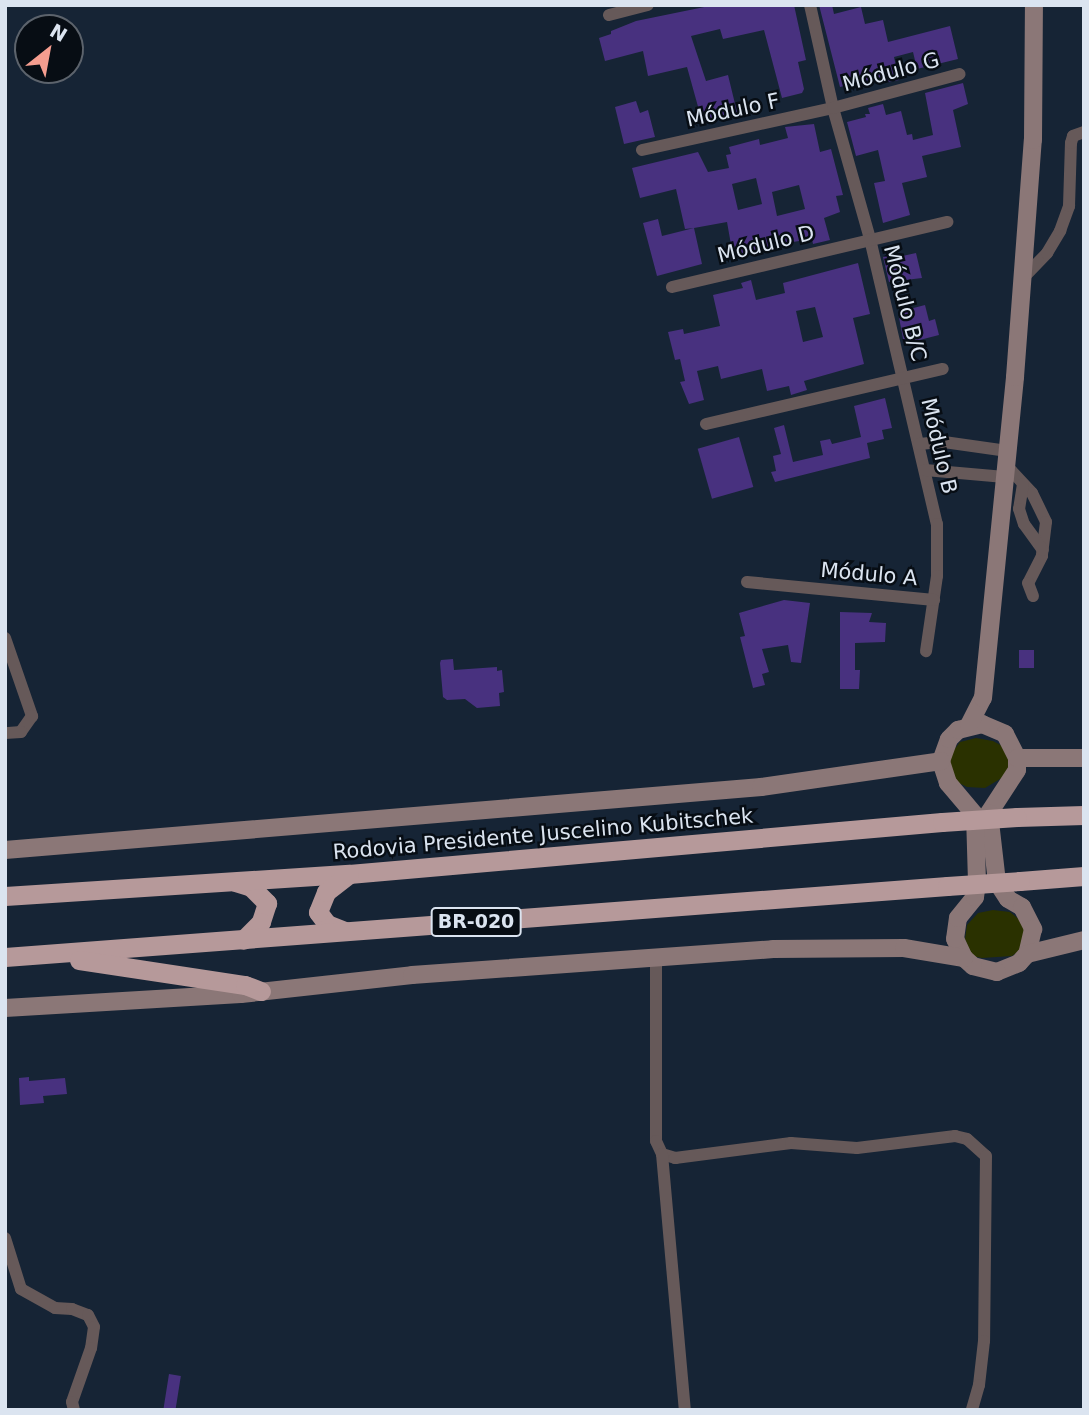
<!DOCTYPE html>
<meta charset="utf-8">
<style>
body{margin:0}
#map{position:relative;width:1089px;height:1415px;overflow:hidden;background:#162435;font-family:"DejaVu Sans",sans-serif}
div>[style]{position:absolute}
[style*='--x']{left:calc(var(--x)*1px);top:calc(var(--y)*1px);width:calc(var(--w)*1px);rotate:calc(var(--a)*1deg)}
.green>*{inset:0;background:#2a3100}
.building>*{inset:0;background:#48317f;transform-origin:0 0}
.minor>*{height:12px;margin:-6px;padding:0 6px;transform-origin:6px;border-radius:6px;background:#665959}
.secondary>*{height:18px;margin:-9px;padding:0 9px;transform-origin:9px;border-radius:9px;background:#8b7777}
.trunk>*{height:19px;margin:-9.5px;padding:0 9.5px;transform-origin:9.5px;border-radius:9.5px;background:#b6999a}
.trunk-bridge>*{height:19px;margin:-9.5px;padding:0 9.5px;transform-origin:9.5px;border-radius:9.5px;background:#b6999a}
span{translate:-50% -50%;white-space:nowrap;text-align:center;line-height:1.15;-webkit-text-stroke:5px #070d14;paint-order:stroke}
.shield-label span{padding:2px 5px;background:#070d14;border:2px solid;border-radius:5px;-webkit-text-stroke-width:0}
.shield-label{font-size:19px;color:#dbe4f0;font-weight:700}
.street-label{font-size:21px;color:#dbe4f0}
.frame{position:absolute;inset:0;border:7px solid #dbe4f0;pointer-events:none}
.north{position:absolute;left:14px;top:14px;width:70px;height:70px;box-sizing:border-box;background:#070d14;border:2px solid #5c636c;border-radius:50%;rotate:31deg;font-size:19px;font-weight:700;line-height:28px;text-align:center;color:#dbe4f0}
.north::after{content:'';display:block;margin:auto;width:24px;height:32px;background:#f59d8f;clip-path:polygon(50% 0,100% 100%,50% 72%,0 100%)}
</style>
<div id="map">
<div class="green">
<div style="clip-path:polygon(976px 738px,993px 741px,1006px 748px,1012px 760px,1005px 776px,985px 788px,967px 787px,955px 781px,947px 759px,960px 742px)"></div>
<div style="clip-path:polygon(993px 910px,1010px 912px,1027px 926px,1025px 946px,1012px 956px,982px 958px,972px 956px,965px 939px,967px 925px,978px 913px)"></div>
</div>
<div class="building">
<div style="clip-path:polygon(714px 5px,794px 5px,806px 60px,798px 62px,804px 89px,802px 93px,782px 98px,764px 30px,723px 39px,720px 29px,691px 36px,706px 81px,728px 75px,737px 112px,702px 121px,687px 67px,648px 76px,643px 51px,605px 61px,599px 38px,611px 34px,611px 31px,636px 21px)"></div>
<div style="clip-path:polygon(819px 5px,832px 5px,834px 14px,861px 7px,865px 24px,883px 20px,888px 42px,950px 26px,958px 59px,917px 69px,913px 52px,894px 57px,899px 80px,887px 82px,885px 76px,840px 87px)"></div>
<div style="clip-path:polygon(963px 83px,968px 104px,953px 110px,961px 147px,922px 156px,927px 177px,902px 183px,910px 215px,883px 223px,874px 183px,885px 181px,878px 150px,856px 156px,847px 122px,866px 117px,865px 114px,870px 114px,868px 108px,883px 104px,886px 115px,901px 111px,907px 135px,912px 134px,913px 140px,933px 135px,925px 93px)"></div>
<div style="clip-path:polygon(636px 101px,640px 113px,648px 110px,655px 137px,624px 144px,615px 107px)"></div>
<div style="clip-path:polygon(evenodd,814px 124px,820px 152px,831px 149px,843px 195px,836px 196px,840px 212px,824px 218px,830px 240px,813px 244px,812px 239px,780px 244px,733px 256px,727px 222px,694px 228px,702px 264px,657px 276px,643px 223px,658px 219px,662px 236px,694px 228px,685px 229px,676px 189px,640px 198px,632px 168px,698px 152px,708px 172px,729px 168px,726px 155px,731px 154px,729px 147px,759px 139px,760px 145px,788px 138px,785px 127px,814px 124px,756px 178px,762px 204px,738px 210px,732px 184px,756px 178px,814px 124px,799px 185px,805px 209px,777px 216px,772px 192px,799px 185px)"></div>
<div style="clip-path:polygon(897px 253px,898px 257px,916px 253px,922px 278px,889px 282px,883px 257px)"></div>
<div style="clip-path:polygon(evenodd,858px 263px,870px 314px,853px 318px,864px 364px,804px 381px,807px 390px,791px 395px,789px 386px,767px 391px,762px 369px,721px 379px,718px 366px,697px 371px,704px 400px,689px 404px,680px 382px,685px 381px,680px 359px,675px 360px,668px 332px,683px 329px,684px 334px,720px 326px,713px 295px,743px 288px,741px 283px,751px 280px,756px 300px,785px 293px,783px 283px,858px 263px,815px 307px,823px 337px,803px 342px,796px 311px,815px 307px)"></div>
<div style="clip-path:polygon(925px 305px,929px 321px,935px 319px,939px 335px,904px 344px,898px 312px)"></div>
<div style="clip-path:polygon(885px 398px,892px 428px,882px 430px,884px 439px,867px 443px,870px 458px,775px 482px,771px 472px,776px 471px,773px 456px,781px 454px,774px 428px,784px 425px,793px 462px,823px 455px,820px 441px,830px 439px,832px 444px,861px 437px,854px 406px)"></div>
<div style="left:739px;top:437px;width:52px;height:43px;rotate:74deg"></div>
<div style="clip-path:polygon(784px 600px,810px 603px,801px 663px,791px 662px,788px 645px,762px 649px,769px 672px,762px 674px,765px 685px,753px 688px,740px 637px,745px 636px,739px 613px)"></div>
<div style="clip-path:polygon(840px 612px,872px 613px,869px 622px,886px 623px,885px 642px,855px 643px,855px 670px,860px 670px,859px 689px,840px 689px)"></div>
<div style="left:1019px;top:650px;width:15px;height:18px"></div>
<div style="clip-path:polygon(453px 659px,454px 670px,497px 667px,497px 671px,502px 670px,504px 692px,499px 693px,500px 706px,477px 708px,465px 699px,447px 700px,443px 697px,440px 663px,441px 660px)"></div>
<div style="clip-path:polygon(29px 1077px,29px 1081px,65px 1078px,67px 1094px,43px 1096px,44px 1103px,20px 1105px,19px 1078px)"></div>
<div style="left:169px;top:1374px;width:12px;height:36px;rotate:9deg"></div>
</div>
<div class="minor">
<div style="--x:810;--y:5;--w:106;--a:77.4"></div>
<div style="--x:833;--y:108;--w:136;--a:74.2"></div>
<div style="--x:870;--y:239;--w:293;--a:76.8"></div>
<div style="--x:937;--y:524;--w:52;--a:90"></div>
<div style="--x:937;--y:576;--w:76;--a:98.3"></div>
<div style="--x:609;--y:15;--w:40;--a:-14.4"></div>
<div style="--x:642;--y:150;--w:196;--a:-12.4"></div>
<div style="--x:833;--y:108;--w:131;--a:-15"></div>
<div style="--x:1023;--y:278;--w:35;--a:-46"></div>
<div style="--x:1047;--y:253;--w:26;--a:-59"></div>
<div style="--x:1060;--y:231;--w:27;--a:-70"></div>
<div style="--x:1069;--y:206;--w:63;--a:-88.2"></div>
<div style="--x:1071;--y:143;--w:7;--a:-74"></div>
<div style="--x:1073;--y:136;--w:12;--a:-20"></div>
<div style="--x:672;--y:287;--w:283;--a:-13.3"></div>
<div style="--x:706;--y:424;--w:243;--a:-13.1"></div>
<div style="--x:919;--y:444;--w:25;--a:-5"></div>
<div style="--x:944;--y:442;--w:64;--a:8.1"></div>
<div style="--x:1006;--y:465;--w:38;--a:47"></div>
<div style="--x:1032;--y:493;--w:32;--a:64"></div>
<div style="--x:1046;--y:522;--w:34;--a:97"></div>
<div style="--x:1042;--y:556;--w:30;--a:117"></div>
<div style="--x:1028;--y:583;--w:14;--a:69"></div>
<div style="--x:925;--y:470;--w:80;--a:5"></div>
<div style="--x:1023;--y:484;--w:25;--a:99"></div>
<div style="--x:1019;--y:509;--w:16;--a:72"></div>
<div style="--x:1024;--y:524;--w:32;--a:54"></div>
<div style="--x:747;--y:582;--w:188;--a:5.5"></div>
<div style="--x:5;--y:638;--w:83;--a:70.9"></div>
<div style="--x:32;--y:716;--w:19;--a:125"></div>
<div style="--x:21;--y:732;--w:16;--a:176"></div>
<div style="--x:656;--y:958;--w:183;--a:90"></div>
<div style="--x:656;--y:1141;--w:14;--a:65"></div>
<div style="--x:662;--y:1154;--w:14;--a:17"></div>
<div style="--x:675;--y:1158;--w:117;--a:-7.4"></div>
<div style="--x:791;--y:1143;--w:66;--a:4.3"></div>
<div style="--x:857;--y:1148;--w:99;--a:-7"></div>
<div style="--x:955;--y:1136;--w:12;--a:14"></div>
<div style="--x:967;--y:1139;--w:25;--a:42"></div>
<div style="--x:986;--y:1156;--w:185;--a:90.6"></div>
<div style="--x:984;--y:1341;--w:44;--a:96.5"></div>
<div style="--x:979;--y:1385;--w:26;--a:106"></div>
<div style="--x:662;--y:1154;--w:257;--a:84.9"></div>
<div style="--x:5;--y:1238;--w:53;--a:72.6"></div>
<div style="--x:21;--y:1289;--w:39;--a:29"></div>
<div style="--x:55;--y:1308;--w:17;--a:3"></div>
<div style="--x:72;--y:1309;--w:17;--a:21"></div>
<div style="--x:88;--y:1315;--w:13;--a:63"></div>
<div style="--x:94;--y:1327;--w:21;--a:98"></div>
<div style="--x:91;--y:1348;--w:57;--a:109.4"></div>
<div style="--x:72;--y:1402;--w:8;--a:76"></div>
</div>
<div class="secondary">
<div style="--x:982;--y:724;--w:25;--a:23"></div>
<div style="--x:1005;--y:734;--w:27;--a:63"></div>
<div style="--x:1017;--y:758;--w:12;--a:90"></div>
<div style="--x:1017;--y:770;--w:51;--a:123.1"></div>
<div style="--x:989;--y:813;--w:69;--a:83.4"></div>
<div style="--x:997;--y:882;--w:20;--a:57"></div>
<div style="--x:1008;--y:899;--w:16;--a:30"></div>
<div style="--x:1022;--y:907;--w:25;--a:63"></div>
<div style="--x:1033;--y:929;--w:26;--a:103"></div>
<div style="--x:1027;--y:954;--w:12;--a:132"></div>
<div style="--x:1019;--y:963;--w:24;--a:158"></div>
<div style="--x:997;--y:972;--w:25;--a:-166"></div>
<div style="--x:973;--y:966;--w:12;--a:-138"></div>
<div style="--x:964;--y:958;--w:21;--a:-115"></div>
<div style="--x:955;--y:939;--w:21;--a:-82"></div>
<div style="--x:958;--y:918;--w:27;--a:-51"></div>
<div style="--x:975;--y:897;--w:15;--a:-82"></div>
<div style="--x:977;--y:882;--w:67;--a:-91.7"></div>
<div style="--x:975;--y:815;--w:42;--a:-130.2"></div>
<div style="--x:948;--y:783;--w:23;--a:-108"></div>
<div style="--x:941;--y:761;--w:23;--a:-70"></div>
<div style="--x:949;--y:739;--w:13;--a:-45"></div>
<div style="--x:958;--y:730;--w:25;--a:-14"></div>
<div style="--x:969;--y:725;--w:30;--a:-63"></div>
<div style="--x:983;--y:698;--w:323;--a:-84.3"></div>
<div style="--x:1015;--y:377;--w:238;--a:-85.7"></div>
<div style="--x:1033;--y:140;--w:135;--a:-89.6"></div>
<div style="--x:1017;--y:758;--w:67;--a:0"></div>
<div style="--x:5;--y:850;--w:759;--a:-4.76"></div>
<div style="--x:761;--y:787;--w:182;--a:-8.2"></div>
<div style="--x:1027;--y:954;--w:59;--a:-13.8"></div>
<div style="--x:5;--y:1008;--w:236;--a:-3.4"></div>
<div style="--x:241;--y:994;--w:172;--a:-6.3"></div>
<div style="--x:412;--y:975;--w:362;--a:-4.1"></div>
<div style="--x:773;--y:949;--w:131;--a:-0.4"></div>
<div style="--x:904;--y:948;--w:61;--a:9.5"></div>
</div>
<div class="trunk">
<div style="--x:1017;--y:817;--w:67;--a:-1.7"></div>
<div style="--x:1020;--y:881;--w:64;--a:-4.5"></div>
<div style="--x:235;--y:882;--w:17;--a:17"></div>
<div style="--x:251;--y:887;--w:23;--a:45"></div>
<div style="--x:267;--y:903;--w:20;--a:108"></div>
<div style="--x:261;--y:922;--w:25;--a:135"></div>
<div style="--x:5;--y:896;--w:345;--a:-3.7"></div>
<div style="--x:349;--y:874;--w:595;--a:-5.01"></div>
<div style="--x:345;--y:931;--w:19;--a:-159"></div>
<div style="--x:327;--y:924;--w:15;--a:-127"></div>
<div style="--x:318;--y:912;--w:22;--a:-68"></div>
<div style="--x:326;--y:892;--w:29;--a:-38"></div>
<div style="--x:5;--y:957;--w:945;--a:-4.31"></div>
<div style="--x:79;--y:960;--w:168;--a:8.6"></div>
<div style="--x:245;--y:985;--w:17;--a:21"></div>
</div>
<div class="trunk-bridge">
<div style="--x:942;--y:822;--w:75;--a:-3.8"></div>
<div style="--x:947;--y:886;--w:73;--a:-3.9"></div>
</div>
<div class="shield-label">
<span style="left:476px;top:922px">BR-020</span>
</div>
<div class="street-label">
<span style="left:891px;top:72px;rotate:-15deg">Módulo G</span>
<span style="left:733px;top:110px;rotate:-12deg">Módulo F</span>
<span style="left:766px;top:244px;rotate:-14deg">Módulo D</span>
<span style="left:905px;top:303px;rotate:76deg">Módulo B/C</span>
<span style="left:939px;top:446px;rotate:77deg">Módulo B</span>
<span style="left:869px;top:574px;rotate:5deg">Módulo A</span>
<span style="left:543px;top:834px;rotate:-5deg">Rodovia Presidente Juscelino Kubitschek</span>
</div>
<div class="frame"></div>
<div class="north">N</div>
</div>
